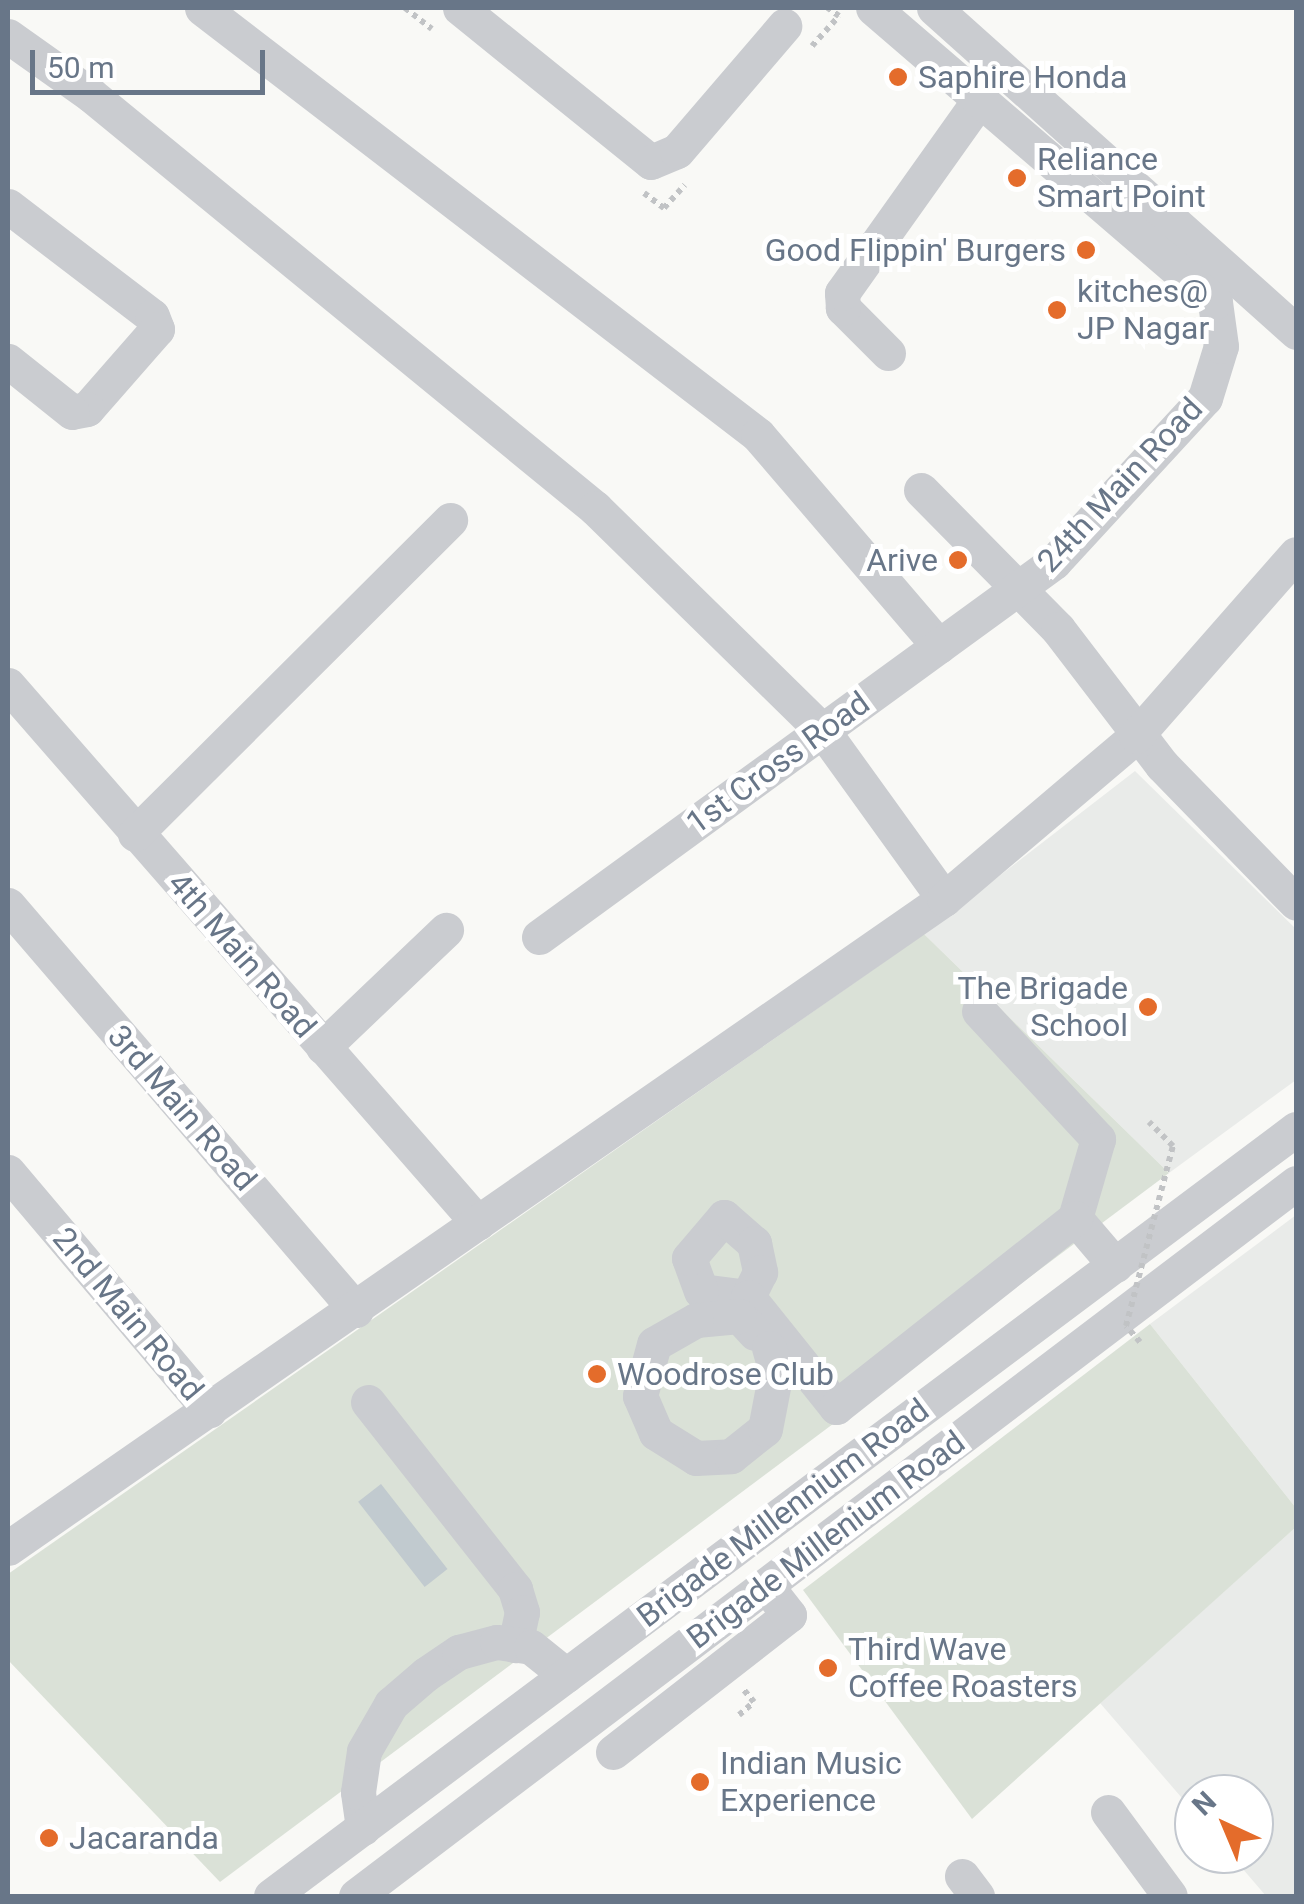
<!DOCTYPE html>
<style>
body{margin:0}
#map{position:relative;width:1304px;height:1904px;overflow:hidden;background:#f9f9f6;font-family:Roboto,sans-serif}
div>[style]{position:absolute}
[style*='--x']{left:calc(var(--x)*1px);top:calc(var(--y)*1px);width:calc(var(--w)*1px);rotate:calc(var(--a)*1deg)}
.built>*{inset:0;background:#e9ebe9}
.green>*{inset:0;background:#dae1d7}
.water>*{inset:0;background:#c1cacf;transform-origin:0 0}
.path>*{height:6px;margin-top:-3px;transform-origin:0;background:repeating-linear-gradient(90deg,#c1c3c5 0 5px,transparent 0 10px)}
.minor>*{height:35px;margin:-17.5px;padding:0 17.5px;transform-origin:17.5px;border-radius:17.5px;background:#caccd0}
.path-bridge>*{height:6px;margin-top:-3px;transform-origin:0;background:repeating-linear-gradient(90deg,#c1c3c5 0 5px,transparent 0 10px)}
.dots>*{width:28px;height:28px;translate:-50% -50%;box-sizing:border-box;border:5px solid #fff;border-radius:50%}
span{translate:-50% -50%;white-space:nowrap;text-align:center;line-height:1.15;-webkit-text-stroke:10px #fff;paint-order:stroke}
.poi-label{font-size:32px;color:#687688}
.left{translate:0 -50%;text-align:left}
.right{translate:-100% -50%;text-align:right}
.street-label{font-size:32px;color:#687688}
.frame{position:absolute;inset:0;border:10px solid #687688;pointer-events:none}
.north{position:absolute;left:1174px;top:1774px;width:100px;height:100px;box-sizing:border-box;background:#fff;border:2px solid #c3c8cf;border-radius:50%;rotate:316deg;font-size:28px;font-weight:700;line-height:40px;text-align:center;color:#687688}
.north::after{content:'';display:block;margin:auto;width:35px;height:45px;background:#e46c2b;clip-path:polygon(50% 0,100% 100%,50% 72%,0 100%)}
.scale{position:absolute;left:30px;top:50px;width:235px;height:45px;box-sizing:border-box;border:5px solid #687688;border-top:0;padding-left:12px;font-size:30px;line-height:35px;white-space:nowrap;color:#687688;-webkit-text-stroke:8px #fff;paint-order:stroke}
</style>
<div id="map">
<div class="built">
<div style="clip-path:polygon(1135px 771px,1296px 929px,1296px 1080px,1169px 1173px,924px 934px)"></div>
<div style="clip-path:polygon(1296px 1215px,1296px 1508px,1150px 1324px)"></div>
<div style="clip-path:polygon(1296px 1527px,1296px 1896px,1266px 1896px,1230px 1854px,1254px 1854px,1254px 1794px,1194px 1794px,1194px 1812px,1100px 1703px)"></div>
</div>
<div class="green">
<div style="clip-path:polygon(924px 934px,1169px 1173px,220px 1882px,8px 1660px,8px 1574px)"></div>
<div style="clip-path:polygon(1150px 1324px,1296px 1508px,1296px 1527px,972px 1819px,803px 1590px)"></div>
</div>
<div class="water">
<div style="left:381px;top:1484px;width:108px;height:29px;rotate:52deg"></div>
</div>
<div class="path">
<div style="--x:405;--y:8;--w:34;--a:38"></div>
<div style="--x:812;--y:46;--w:40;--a:-48"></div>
<div style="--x:839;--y:16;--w:14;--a:-144"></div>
<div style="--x:644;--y:193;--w:25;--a:37"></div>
<div style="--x:664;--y:208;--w:31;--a:-48"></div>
<div style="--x:739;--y:1715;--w:20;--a:-41"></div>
<div style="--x:754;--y:1702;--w:16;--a:-130"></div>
</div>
<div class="minor">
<div style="--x:202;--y:8;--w:701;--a:37.52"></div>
<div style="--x:758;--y:435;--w:278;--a:49.4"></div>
<div style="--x:460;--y:8;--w:245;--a:38.9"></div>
<div style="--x:651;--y:162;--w:28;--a:-23"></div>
<div style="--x:677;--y:151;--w:165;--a:-49.4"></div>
<div style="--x:934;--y:8;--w:486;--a:41.8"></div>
<div style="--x:8;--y:36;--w:102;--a:35.4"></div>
<div style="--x:91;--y:95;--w:652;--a:39.33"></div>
<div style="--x:595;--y:508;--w:319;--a:44.4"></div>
<div style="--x:823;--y:731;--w:207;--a:54.2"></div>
<div style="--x:8;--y:206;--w:181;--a:37.4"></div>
<div style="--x:152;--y:316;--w:14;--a:69"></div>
<div style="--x:157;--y:329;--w:106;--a:131.2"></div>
<div style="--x:87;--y:409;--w:15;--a:169"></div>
<div style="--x:72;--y:412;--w:82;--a:-141.4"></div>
<div style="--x:888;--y:353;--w:64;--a:-135"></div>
<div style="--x:843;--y:308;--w:15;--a:-94"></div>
<div style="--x:842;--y:293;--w:237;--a:-54.6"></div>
<div style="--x:921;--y:490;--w:195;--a:45.4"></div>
<div style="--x:1058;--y:629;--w:171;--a:52.6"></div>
<div style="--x:1162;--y:765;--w:192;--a:45.8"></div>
<div style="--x:8;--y:685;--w:714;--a:48.86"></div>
<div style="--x:135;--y:834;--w:445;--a:-44.9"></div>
<div style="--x:8;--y:905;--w:534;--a:49.33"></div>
<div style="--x:539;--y:937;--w:637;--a:-36.06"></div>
<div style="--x:1054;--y:562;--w:223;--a:-47.4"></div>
<div style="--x:1205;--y:398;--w:54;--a:-72.9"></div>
<div style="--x:1221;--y:346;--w:44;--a:-97.8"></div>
<div style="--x:1215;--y:302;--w:451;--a:-139.3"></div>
<div style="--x:979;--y:1011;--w:175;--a:47.1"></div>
<div style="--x:1098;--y:1139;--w:82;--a:106.2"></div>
<div style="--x:1075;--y:1218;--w:62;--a:49.6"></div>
<div style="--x:323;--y:1047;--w:170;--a:-43.6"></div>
<div style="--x:8;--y:1172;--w:312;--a:49.8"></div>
<div style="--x:748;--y:1297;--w:47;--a:-172.7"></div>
<div style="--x:701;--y:1291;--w:35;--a:-110"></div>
<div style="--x:689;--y:1258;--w:54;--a:-49.5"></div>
<div style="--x:724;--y:1217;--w:40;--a:41"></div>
<div style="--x:754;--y:1243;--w:30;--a:78"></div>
<div style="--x:760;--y:1272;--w:28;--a:116"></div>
<div style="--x:748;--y:1297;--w:141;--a:51.3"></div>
<div style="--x:836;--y:1407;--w:305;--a:-38.3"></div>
<div style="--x:755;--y:1333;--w:23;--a:-133"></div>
<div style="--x:739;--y:1316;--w:43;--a:174.7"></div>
<div style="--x:696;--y:1320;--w:48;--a:150.3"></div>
<div style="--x:654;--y:1344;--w:54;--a:105.1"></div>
<div style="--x:640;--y:1396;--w:40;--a:66.6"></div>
<div style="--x:656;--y:1433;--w:47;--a:32"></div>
<div style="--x:696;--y:1458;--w:35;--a:-3"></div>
<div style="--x:731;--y:1456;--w:43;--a:-38.5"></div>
<div style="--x:765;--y:1429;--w:58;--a:-79.1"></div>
<div style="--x:776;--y:1372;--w:25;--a:-106"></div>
<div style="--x:368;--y:1402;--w:238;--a:51.8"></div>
<div style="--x:515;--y:1589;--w:24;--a:73"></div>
<div style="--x:522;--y:1612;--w:34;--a:102"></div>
<div style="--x:8;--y:1548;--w:1139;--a:-34.74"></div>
<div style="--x:944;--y:899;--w:252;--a:-40.3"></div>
<div style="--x:1136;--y:736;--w:242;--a:-48.7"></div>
<div style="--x:613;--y:1752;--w:223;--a:-37.9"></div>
<div style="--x:789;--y:1615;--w:37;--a:-128"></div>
<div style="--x:1108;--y:1812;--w:104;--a:53.6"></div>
<div style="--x:363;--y:1828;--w:36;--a:-98"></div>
<div style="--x:358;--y:1792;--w:41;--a:-81.7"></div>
<div style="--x:364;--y:1751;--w:54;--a:-60.1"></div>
<div style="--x:391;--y:1704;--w:46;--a:-40.6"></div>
<div style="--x:426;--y:1674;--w:40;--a:-34"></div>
<div style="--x:459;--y:1652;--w:39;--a:-15"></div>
<div style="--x:497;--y:1642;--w:34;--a:8"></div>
<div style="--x:531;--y:1647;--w:45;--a:38.7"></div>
<div style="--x:962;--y:1876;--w:25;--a:53"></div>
<div style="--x:271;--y:1896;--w:1280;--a:-36.81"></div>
<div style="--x:356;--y:1896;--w:1180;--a:-37.18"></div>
</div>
<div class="path-bridge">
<div style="--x:1140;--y:1342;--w:21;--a:-131"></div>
<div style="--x:1126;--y:1326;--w:186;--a:-75.4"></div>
<div style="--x:1173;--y:1146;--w:34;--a:-135"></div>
</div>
<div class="dots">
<div style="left:898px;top:77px;background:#e46c2b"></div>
<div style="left:1017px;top:178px;background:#e46c2b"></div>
<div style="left:1086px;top:250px;background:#e46c2b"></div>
<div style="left:1057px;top:310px;background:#e46c2b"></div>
<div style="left:958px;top:560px;background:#e46c2b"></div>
<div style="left:1148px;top:1007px;background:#e46c2b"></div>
<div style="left:597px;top:1374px;background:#e46c2b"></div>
<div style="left:828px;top:1668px;background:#e46c2b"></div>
<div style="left:700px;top:1782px;background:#e46c2b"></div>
<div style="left:49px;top:1838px;background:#e46c2b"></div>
</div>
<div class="poi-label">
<span class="left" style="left:918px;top:77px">Saphire Honda</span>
<span class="left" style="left:1037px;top:178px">Reliance<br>Smart Point</span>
<span class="right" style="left:1066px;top:250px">Good Flippin' Burgers</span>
<span class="left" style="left:1077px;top:310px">kitches@<br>JP Nagar</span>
<span class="right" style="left:938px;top:560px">Arive</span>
<span class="right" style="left:1128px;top:1007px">The Brigade<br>School</span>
<span class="left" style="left:617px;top:1374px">Woodrose Club</span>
<span class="left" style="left:848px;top:1668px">Third Wave<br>Coffee Roasters</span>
<span class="left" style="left:720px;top:1782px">Indian Music<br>Experience</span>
<span class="left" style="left:69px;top:1838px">Jacaranda</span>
</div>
<div class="street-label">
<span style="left:1120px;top:485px;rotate:-47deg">24th Main Road</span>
<span style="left:778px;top:763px;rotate:-36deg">1st Cross Road</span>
<span style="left:242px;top:955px;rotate:49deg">4th Main Road</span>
<span style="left:182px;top:1108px;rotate:49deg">3rd Main Road</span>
<span style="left:128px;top:1314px;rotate:50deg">2nd Main Road</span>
<span style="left:783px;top:1513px;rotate:-37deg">Brigade Millennium Road</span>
<span style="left:826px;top:1540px;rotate:-37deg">Brigade Millenium Road</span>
</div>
<div class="frame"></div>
<div class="north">N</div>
<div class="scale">50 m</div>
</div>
